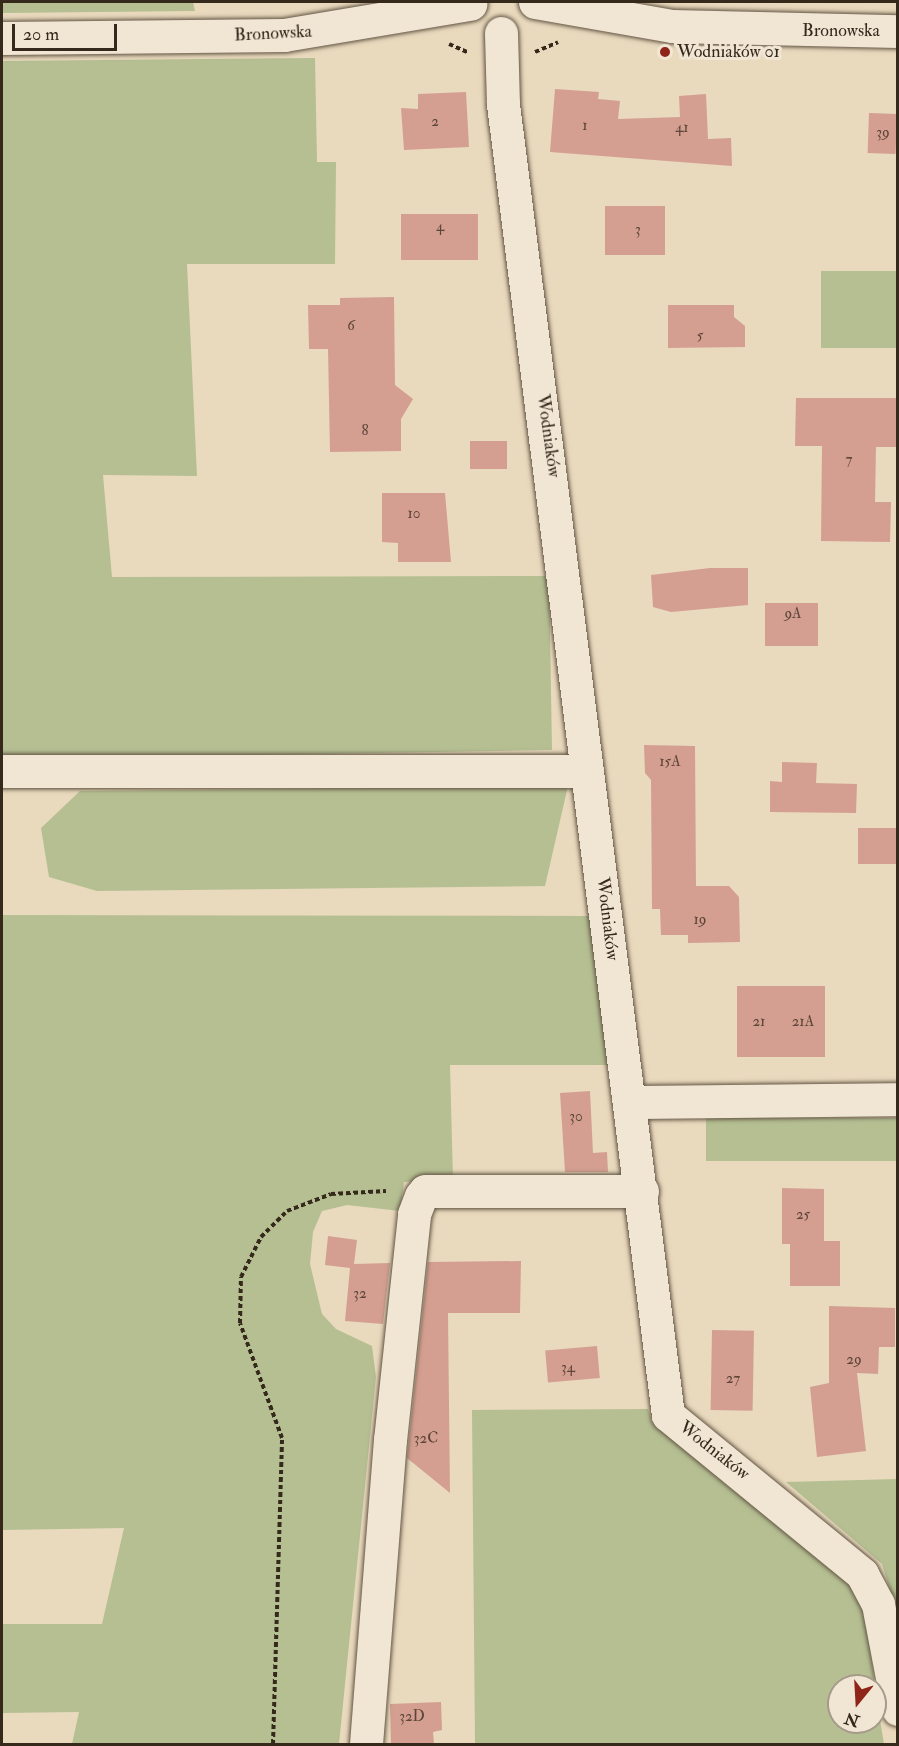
<!DOCTYPE html>
<meta charset="utf-8">
<style>
body{margin:0}
#map{position:relative;width:899px;height:1746px;overflow:hidden;background:#e9d9bd;font-family:"IM FELL Double Pica",serif}
div>[style]{position:absolute}
[style*='--x']{left:calc(var(--x)*1px);top:calc(var(--y)*1px);width:calc(var(--w)*1px);rotate:calc(var(--a)*1deg)}
.green>*{inset:0;background:#b5bf92;transform-origin:0 0}
.building>*{inset:0;background:#d49f91;transform-origin:0 0}
.path>*{height:4px;margin-top:-2px;transform-origin:0;background:repeating-linear-gradient(90deg,#35291c 0 4.5px,transparent 0 7.5px)}
.roads{filter:drop-shadow(0 0 2px #625544) drop-shadow(0 0 2px #625544)}
.minor>*{height:33px;margin:-16.5px;padding:0 16.5px;transform-origin:16.5px;border-radius:16.5px;background:#f1e6d4}
.dots>*{width:16px;height:16px;translate:-50% -50%;box-sizing:border-box;border:3px solid #f1e6d4;border-radius:50%}
span{translate:-50% -50%;white-space:nowrap;text-align:center;line-height:1.15;-webkit-text-stroke:6px #f1e6d4;paint-order:stroke}
.number-label{font-size:15px;color:#5d4639}
.number-label span{-webkit-text-stroke-width:0}
.street-label{font-size:18px;color:#35291c}
.poi-label{font-size:18px;color:#35291c}
.left{translate:0 -50%;text-align:left}
.frame{position:absolute;inset:0;border:3px solid #35291c;pointer-events:none}
.north{position:absolute;left:827px;top:1674px;width:60px;height:60px;box-sizing:border-box;background:#f1e6d4;border:2px solid #a69a8a;border-radius:50%;rotate:198deg;font-size:16px;font-weight:700;line-height:24px;text-align:center;color:#35291c}
.north::after{content:'';display:block;margin:auto;width:21px;height:27px;background:#8f2418;clip-path:polygon(50% 0,100% 100%,50% 72%,0 100%)}
.scale{position:absolute;left:12px;top:24px;width:105px;height:27px;box-sizing:border-box;border:3px solid #35291c;border-top:0;padding-left:8px;font-size:18px;line-height:21px;white-space:nowrap;color:#35291c;-webkit-text-stroke:4px #f1e6d4;paint-order:stroke}
</style>
<div id="map">
<div class="green">
<div style="clip-path:polygon(2px 2px,193px 2px,195px 11px,2px 13px)"></div>
<div style="clip-path:polygon(315px 58px,317px 162px,336px 162px,335px 264px,187px 264px,197px 476px,103px 475px,112px 577px,549px 576px,552px 750px,2px 759px,2px 61px)"></div>
<div style="left:897px;top:271px;width:77px;height:76px;rotate:90deg"></div>
<div style="clip-path:polygon(568px 786px,545px 886px,97px 891px,49px 877px,41px 828px,80px 791px)"></div>
<div style="clip-path:polygon(2px 915px,590px 916px,610px 1065px,450px 1065px,453px 1180px,404px 1182px,400px 1211px,347px 1205px,322px 1211px,313px 1232px,310px 1264px,322px 1314px,336px 1329px,372px 1346px,376px 1377px,339px 1744px,72px 1744px,79px 1712px,2px 1713px,2px 1624px,102px 1624px,124px 1528px,2px 1530px)"></div>
<div style="left:897px;top:1118px;width:43px;height:191px;rotate:90deg"></div>
<div style="clip-path:polygon(648px 1409px,652px 1422px,816px 1550px,851px 1586px,866px 1618px,875px 1686px,839px 1686px,839px 1722px,875px 1722px,875px 1689px,884px 1744px,475px 1744px,472px 1410px)"></div>
<div style="clip-path:polygon(897px 1479px,897px 1613px,882px 1564px,786px 1482px)"></div>
</div>
<div class="building">
<div style="clip-path:polygon(555px 89px,599px 92px,598px 99px,620px 101px,618px 119px,680px 117px,679px 96px,706px 94px,708px 139px,731px 138px,732px 166px,550px 152px)"></div>
<div style="clip-path:polygon(466px 92px,469px 147px,404px 150px,401px 108px,418px 109px,418px 94px)"></div>
<div style="left:869px;top:113px;width:28px;height:40px;rotate:2deg"></div>
<div style="left:665px;top:206px;width:49px;height:60px;rotate:90deg"></div>
<div style="left:478px;top:214px;width:46px;height:77px;rotate:90deg"></div>
<div style="clip-path:polygon(394px 297px,395px 385px,413px 399px,401px 419px,401px 451px,330px 452px,328px 349px,309px 349px,308px 305px,340px 305px,340px 298px)"></div>
<div style="clip-path:polygon(668px 305px,734px 305px,734px 317px,745px 326px,745px 347px,668px 348px)"></div>
<div style="clip-path:polygon(796px 398px,897px 398px,897px 447px,876px 447px,875px 502px,891px 502px,890px 542px,821px 541px,822px 446px,795px 446px)"></div>
<div style="left:470px;top:441px;width:37px;height:28px"></div>
<div style="clip-path:polygon(382px 493px,445px 493px,451px 562px,398px 562px,398px 543px,382px 542px)"></div>
<div style="clip-path:polygon(710px 568px,748px 568px,748px 605px,671px 612px,653px 607px,651px 575px)"></div>
<div style="left:765px;top:603px;width:53px;height:43px"></div>
<div style="clip-path:polygon(644px 745px,695px 746px,696px 886px,729px 886px,739px 897px,740px 942px,688px 943px,688px 935px,661px 935px,660px 909px,652px 909px,651px 780px,645px 773px)"></div>
<div style="clip-path:polygon(782px 762px,817px 763px,816px 783px,857px 784px,856px 813px,770px 812px,770px 781px,782px 782px)"></div>
<div style="left:858px;top:828px;width:39px;height:36px"></div>
<div style="left:825px;top:986px;width:71px;height:88px;rotate:90deg"></div>
<div style="clip-path:polygon(590px 1091px,593px 1153px,607px 1152px,608px 1172px,565px 1172px,560px 1093px)"></div>
<div style="clip-path:polygon(782px 1188px,824px 1189px,824px 1241px,840px 1241px,840px 1286px,790px 1286px,790px 1244px,782px 1244px)"></div>
<div style="clip-path:polygon(328px 1236px,357px 1240px,354px 1264px,390px 1263px,383px 1324px,345px 1321px,350px 1268px,325px 1265px)"></div>
<div style="clip-path:polygon(521px 1261px,520px 1313px,448px 1313px,450px 1493px,407px 1458px,428px 1262px)"></div>
<div style="clip-path:polygon(829px 1306px,895px 1308px,895px 1347px,879px 1347px,878px 1374px,857px 1373px,866px 1451px,817px 1457px,810px 1387px,829px 1383px)"></div>
<div style="left:712px;top:1330px;width:42px;height:80px;rotate:1deg"></div>
<div style="left:597px;top:1346px;width:32px;height:52px;rotate:85deg"></div>
<div style="clip-path:polygon(441px 1702px,442px 1730px,433px 1732px,434px 1744px,391px 1744px,390px 1704px)"></div>
</div>
<div class="path">
<div style="--x:449;--y:44;--w:20;--a:24"></div>
<div style="--x:535;--y:52;--w:25;--a:-23"></div>
<div style="--x:273;--y:1744;--w:306;--a:-88.3"></div>
<div style="--x:282;--y:1438;--w:122;--a:-110.1"></div>
<div style="--x:240;--y:1323;--w:46;--a:-88.8"></div>
<div style="--x:241;--y:1277;--w:45;--a:-63.4"></div>
<div style="--x:261;--y:1237;--w:37;--a:-45"></div>
<div style="--x:287;--y:1211;--w:47;--a:-21.1"></div>
<div style="--x:331;--y:1194;--w:55;--a:-3.1"></div>
</div>
<div class="roads">
<div class="minor">
<div style="--x:535;--y:2;--w:139;--a:9.9"></div>
<div style="--x:672;--y:26;--w:226;--a:1.3"></div>
<div style="--x:501;--y:33;--w:71;--a:88.4"></div>
<div style="--x:503;--y:104;--w:1321;--a:82.83"></div>
<div style="--x:668;--y:1415;--w:251;--a:39.3"></div>
<div style="--x:862;--y:1574;--w:34;--a:62"></div>
<div style="--x:878;--y:1604;--w:107;--a:79.2"></div>
<div style="--x:2;--y:38;--w:282;--a:-0.6"></div>
<div style="--x:284;--y:35;--w:189;--a:-9.5"></div>
<div style="--x:2;--y:771;--w:585;--a:0"></div>
<div style="--x:631;--y:1102;--w:267;--a:-0.6"></div>
<div style="--x:366;--y:1744;--w:305;--a:-85.5"></div>
<div style="--x:390;--y:1440;--w:227;--a:-83.9"></div>
<div style="--x:414;--y:1214;--w:19;--a:-69"></div>
<div style="--x:421;--y:1196;--w:6;--a:-51"></div>
<div style="--x:425;--y:1191;--w:217;--a:0"></div>
</div>
</div>
<div class="dots">
<div style="left:665px;top:52px;background:#8f2418"></div>
</div>
<div class="number-label">
<span style="left:435px;top:122px">2</span>
<span style="left:585px;top:126px">1</span>
<span style="left:682px;top:128px">41</span>
<span style="left:883px;top:133px">39</span>
<span style="left:440px;top:227px">4</span>
<span style="left:638px;top:230px">3</span>
<span style="left:351px;top:326px">6</span>
<span style="left:700px;top:336px">5</span>
<span style="left:365px;top:431px">8</span>
<span style="left:849px;top:460px">7</span>
<span style="left:414px;top:514px">10</span>
<span style="left:793px;top:614px">9A</span>
<span style="left:670px;top:762px">15A</span>
<span style="left:700px;top:920px">19</span>
<span style="left:759px;top:1022px">21</span>
<span style="left:803px;top:1022px">21A</span>
<span style="left:576px;top:1117px">30</span>
<span style="left:803px;top:1215px">25</span>
<span style="left:360px;top:1294px">32</span>
<span style="left:854px;top:1360px">29</span>
<span style="left:568px;top:1368px">34</span>
<span style="left:733px;top:1379px">27</span>
<span style="left:426px;top:1439px">32C</span>
<span style="left:412px;top:1717px">32D</span>
</div>
<div class="street-label">
<span style="left:841px;top:31px">Bronowska</span>
<span style="left:273px;top:34px;rotate:-3deg">Bronowska</span>
<span style="left:548px;top:436px;rotate:82deg">Wodniaków</span>
<span style="left:607px;top:919px;rotate:83deg">Wodniaków</span>
<span style="left:714px;top:1451px;rotate:38deg">Wodniaków</span>
</div>
<div class="poi-label">
<span class="left" style="left:677px;top:52px">Wodniaków 01</span>
</div>
<div class="frame"></div>
<div class="north">N</div>
<div class="scale">20 m</div>
</div>
